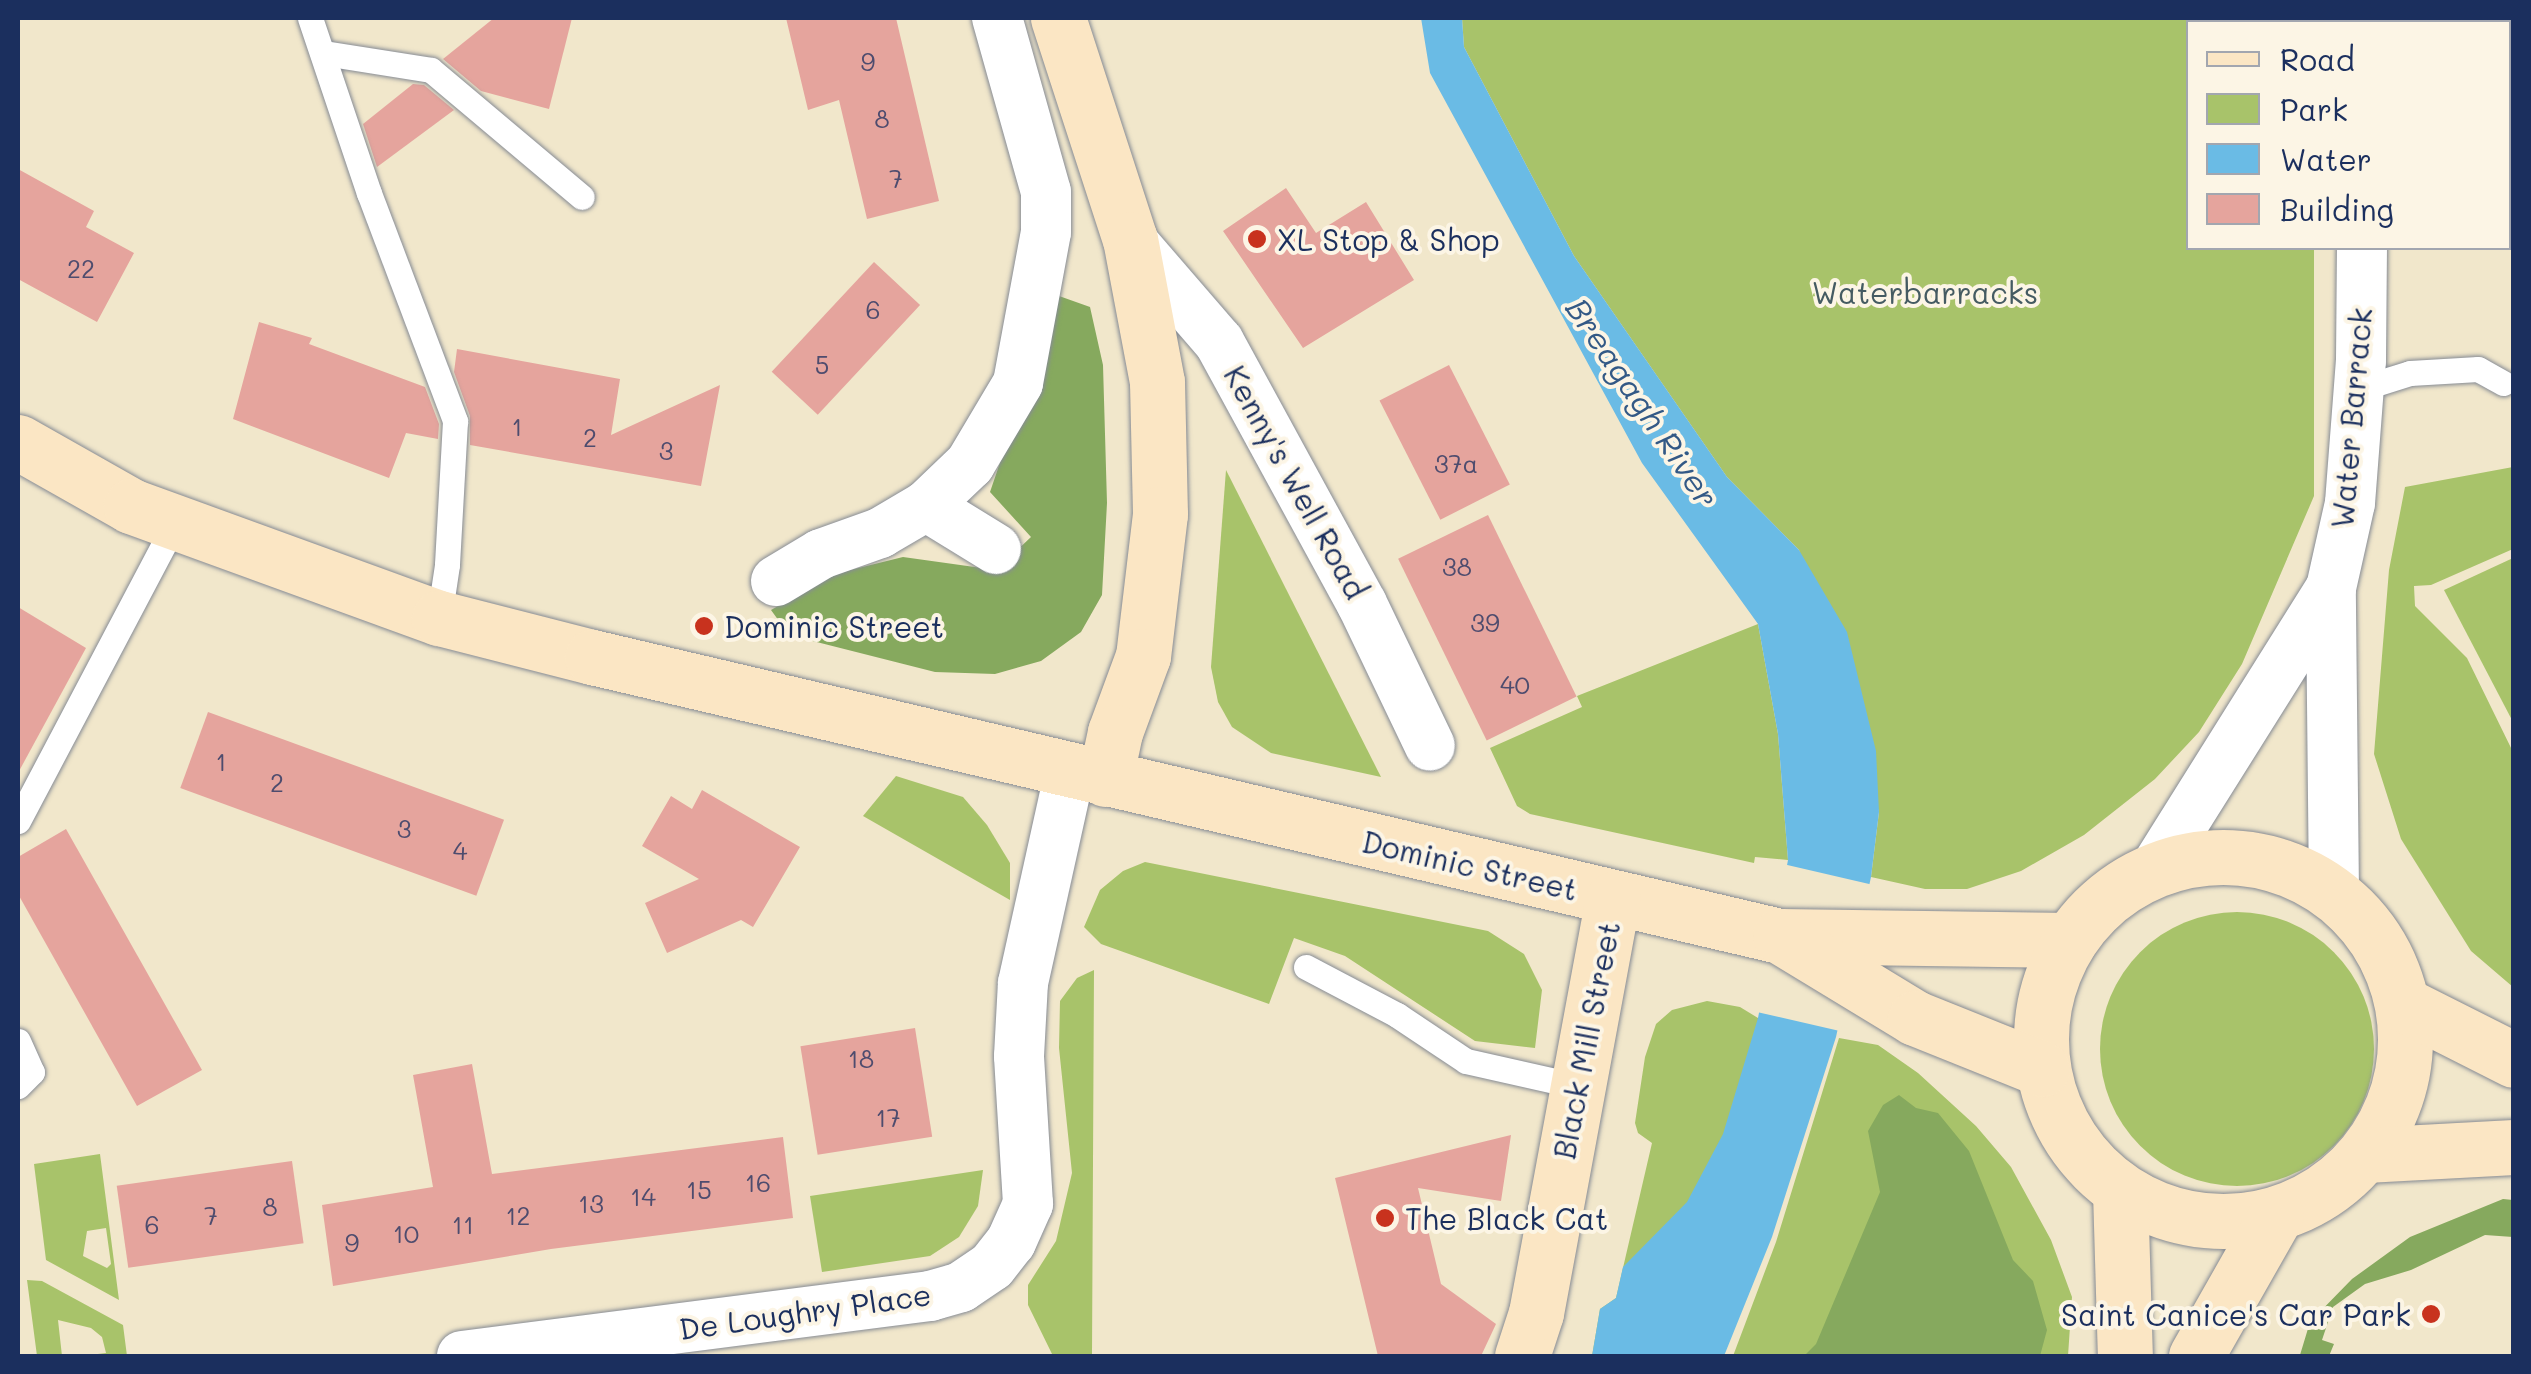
<!DOCTYPE html>
<style>
body{margin:0}
#map{position:relative;width:2531px;height:1374px;overflow:hidden;background:#f1e7cb;font-family:Mali,sans-serif}
div>[style]{position:absolute}
[style*='--x']{left:calc(var(--x)*1px);top:calc(var(--y)*1px);width:calc(var(--w)*1px);rotate:calc(var(--a)*1deg)}
.green>*{inset:0;background:#a8c36a}
.round{border-radius:50%}
.forest>*{inset:0;background:#86a95e}
.water>*{inset:0;background:#6abbe5}
.pier>*{inset:0;background:#f1e7cb;transform-origin:0 0}
.building>*{inset:0;background:#e5a49d;transform-origin:0 0}
.roads{filter:drop-shadow(0 0 2px #868b94) drop-shadow(0 0 2px #868b94)}
.lane>*{height:25px;margin:-12.5px;padding:0 12.5px;transform-origin:12.5px;border-radius:12.5px;background:#fff}
.street>*{height:50px;margin:-25px;padding:0 25px;transform-origin:25px;border-radius:25px;background:#fff}
.secondary>*{height:55px;margin:-27.5px;padding:0 27.5px;transform-origin:27.5px;border-radius:27.5px;background:#fbe6c4}
.secondary>.ring{margin:-27.5px;padding:0;box-sizing:content-box;background:none;border:55px solid #fbe6c4;border-radius:50%}
.dots>*{width:28px;height:28px;translate:-50% -50%;box-sizing:border-box;border:5px solid #fcf5e5;border-radius:50%}
span{translate:-50% -50%;white-space:nowrap;text-align:center;line-height:1.15;-webkit-text-stroke:8px #fcf5e5;paint-order:stroke}
.number-label{font-size:25px;color:#4e4c6e}
.number-label span{-webkit-text-stroke-width:0}
.poi-label{font-size:30px;color:#1b2f5e}
.left{translate:0 -50%;text-align:left}
.right{translate:-100% -50%;text-align:right}
.park-label{font-size:30px;color:#455b62}
.street-label{font-size:30px;color:#1b2f5e}
.water-label{font-size:32px;color:#335986;font-style:italic}
.frame{position:absolute;inset:0;border:20px solid #1b2f5e;pointer-events:none}
.legend{position:absolute;left:2186px;top:20px;width:325px;height:230px;box-sizing:border-box;background:#fcf5e5;border:2px solid #a2a6af;margin:0;padding:12px 18px;list-style:none;font-size:30px;color:#1b2f5e}
.legend li{display:flex;align-items:center;gap:20px;height:50px}
.legend b{width:50px;border:2px solid #a2a6af}
</style>
<div id="map">
<div class="green">
<div style="clip-path:polygon(1462px 18px,2295px 18px,2296px 22px,2188px 22px,2188px 248px,2314px 248px,2314px 496px,2242px 664px,2199px 732px,2155px 779px,2084px 835px,2021px 871px,1967px 889px,1925px 889px,1871px 877px,1879px 812px,1799px 550px,1727px 477px,1574px 256px,1464px 47px)"></div>
<div style="clip-path:polygon(2513px 467px,2513px 549px,2431px 585px,2414px 586px,2415px 606px,2467px 658px,2513px 752px,2513px 987px,2471px 951px,2401px 839px,2374px 754px,2389px 570px,2405px 487px)"></div>
<div style="clip-path:polygon(1226px 470px,1381px 777px,1271px 753px,1232px 727px,1218px 702px,1211px 667px)"></div>
<div style="clip-path:polygon(2513px 558px,2513px 722px,2444px 590px)"></div>
<div style="clip-path:polygon(1758px 624px,1778px 734px,1788px 860px,1755px 857px,1754px 863px,1530px 814px,1517px 806px,1490px 748px,1582px 707px,1577px 696px)"></div>
<div style="clip-path:polygon(896px 776px,963px 797px,987px 825px,1010px 863px,1010px 900px,863px 816px)"></div>
<div style="clip-path:polygon(1145px 862px,1488px 931px,1524px 954px,1542px 990px,1535px 1048px,1475px 1041px,1345px 956px,1294px 938px,1269px 1004px,1101px 944px,1084px 927px,1100px 890px,1123px 871px)"></div>
<div class="round" style="left:2100px;top:912px;width:274px;height:274px"></div>
<div style="clip-path:polygon(1094px 970px,1092px 1356px,1053px 1356px,1028px 1305px,1028px 1285px,1056px 1241px,1072px 1173px,1059px 1048px,1060px 1001px,1077px 978px)"></div>
<div style="clip-path:polygon(1707px 1001px,1740px 1007px,1758px 1018px,1767px 1089px,1592px 1356px,1600px 1309px,1616px 1298px,1652px 1143px,1638px 1133px,1635px 1123px,1645px 1057px,1656px 1024px,1672px 1010px)"></div>
<div style="clip-path:polygon(1839px 1038px,1878px 1045px,1918px 1073px,1976px 1126px,2011px 1167px,2051px 1240px,2072px 1297px,2068px 1356px,1733px 1356px,1776px 1242px)"></div>
<div style="clip-path:polygon(evenodd,100px 1154px,119px 1300px,46px 1260px,34px 1164px,100px 1154px,106px 1228px,111px 1264px,107px 1268px,83px 1256px,87px 1231px,106px 1228px)"></div>
<div style="clip-path:polygon(983px 1170px,978px 1206px,959px 1237px,930px 1256px,822px 1272px,810px 1196px)"></div>
<div style="clip-path:polygon(27px 1280px,42px 1281px,123px 1325px,127px 1356px,81px 1356px,106px 1353px,102px 1337px,91px 1328px,58px 1320px,62px 1356px,37px 1356px)"></div>
</div>
<div class="forest">
<div style="clip-path:polygon(1045px 291px,1090px 307px,1103px 365px,1107px 503px,1102px 595px,1081px 632px,1041px 661px,995px 674px,935px 672px,789px 635px,771px 610px,834px 574px,903px 557px,996px 570px,1031px 537px,990px 492px,1025px 389px)"></div>
<div style="clip-path:polygon(1899px 1095px,1916px 1108px,1938px 1113px,1969px 1151px,2013px 1260px,2033px 1281px,2047px 1330px,2040px 1356px,1804px 1356px,1816px 1344px,1880px 1192px,1868px 1131px,1883px 1105px)"></div>
<div style="clip-path:polygon(2503px 1199px,2513px 1200px,2513px 1237px,2485px 1235px,2411px 1270px,2365px 1284px,2333px 1307px,2322px 1340px,2334px 1344px,2329px 1356px,2300px 1355px,2310px 1322px,2352px 1279px,2410px 1237px)"></div>
</div>
<div class="water">
<div style="clip-path:polygon(1421px 18px,1462px 18px,1464px 47px,1574px 256px,1727px 477px,1799px 550px,1847px 632px,1876px 751px,1879px 812px,1871px 877px,1836px 1037px,1772px 1237px,1724px 1356px,1592px 1356px,1600px 1309px,1616px 1298px,1623px 1267px,1687px 1202px,1723px 1134px,1758px 1018px,1788px 860px,1778px 734px,1758px 624px,1642px 463px,1430px 73px)"></div>
</div>
<div class="pier">
<div style="left:1783px;top:864px;width:94px;height:150px;rotate:13deg"></div>
</div>
<div class="building">
<div style="clip-path:polygon(494px 18px,572px 18px,549px 109px,481px 91px,443px 59px)"></div>
<div style="clip-path:polygon(786px 18px,896px 18px,939px 201px,867px 219px,839px 100px,808px 110px)"></div>
<div style="clip-path:polygon(413px 84px,424px 85px,454px 110px,377px 167px,363px 124px)"></div>
<div style="clip-path:polygon(18px 169px,94px 211px,86px 227px,134px 253px,97px 322px,18px 279px)"></div>
<div style="clip-path:polygon(1286px 188px,1316px 233px,1366px 202px,1414px 280px,1303px 348px,1223px 231px)"></div>
<div style="left:874px;top:262px;width:63px;height:150px;rotate:43deg"></div>
<div style="clip-path:polygon(259px 322px,312px 338px,309px 344px,425px 387px,439px 424px,438px 439px,406px 433px,389px 478px,233px 419px)"></div>
<div style="clip-path:polygon(457px 349px,620px 379px,611px 435px,720px 385px,701px 486px,470px 445px,470px 416px,454px 372px)"></div>
<div style="left:1449px;top:365px;width:134px;height:78px;rotate:63deg"></div>
<div style="left:1488px;top:515px;width:202px;height:100px;rotate:64deg"></div>
<div style="clip-path:polygon(18px 607px,86px 648px,18px 773px)"></div>
<div style="left:208px;top:712px;width:315px;height:81px;rotate:20deg"></div>
<div style="clip-path:polygon(702px 790px,800px 847px,753px 927px,741px 920px,667px 953px,645px 903px,699px 879px,642px 846px,671px 796px,692px 809px)"></div>
<div style="clip-path:polygon(66px 829px,202px 1070px,137px 1106px,18px 894px,18px 857px)"></div>
<div style="left:915px;top:1028px;width:110px;height:116px;rotate:81deg"></div>
<div style="clip-path:polygon(472px 1064px,492px 1174px,783px 1137px,793px 1218px,551px 1249px,333px 1286px,322px 1205px,433px 1187px,413px 1075px)"></div>
<div style="clip-path:polygon(1511px 1135px,1501px 1201px,1418px 1188px,1441px 1284px,1496px 1324px,1481px 1356px,1378px 1356px,1335px 1178px)"></div>
<div style="left:292px;top:1161px;width:83px;height:177px;rotate:82deg"></div>
</div>
<div class="roads">
<div class="lane">
<div style="--x:310;--y:18;--w:185;--a:71.4"></div>
<div style="--x:369;--y:193;--w:244;--a:69.3"></div>
<div style="--x:455;--y:421;--w:144;--a:93.2"></div>
<div style="--x:447;--y:565;--w:54;--a:98.6"></div>
<div style="--x:2426;--y:22;--w:4;--a:-63"></div>
<div style="--x:324;--y:53;--w:108;--a:9"></div>
<div style="--x:431;--y:70;--w:197;--a:40.1"></div>
<div style="--x:2359;--y:389;--w:53;--a:-17.4"></div>
<div style="--x:2410;--y:373;--w:68;--a:-3.4"></div>
<div style="--x:2478;--y:369;--w:29;--a:29"></div>
<div style="--x:18;--y:821;--w:337;--a:-62.2"></div>
<div style="--x:1306;--y:967;--w:103;--a:27.8"></div>
<div style="--x:1397;--y:1015;--w:83;--a:33.7"></div>
<div style="--x:1466;--y:1061;--w:114;--a:12.7"></div>
<div style="--x:18;--y:1041;--w:34;--a:66"></div>
<div style="--x:32;--y:1072;--w:20;--a:135"></div>
</div>
<div class="street">
<div style="--x:2338;--y:18;--w:4;--a:76"></div>
<div style="--x:1130;--y:239;--w:136;--a:49.2"></div>
<div style="--x:1219;--y:342;--w:298;--a:61.4"></div>
<div style="--x:1362;--y:604;--w:157;--a:64.4"></div>
<div style="--x:926;--y:506;--w:82;--a:31.6"></div>
<div style="--x:776;--y:581;--w:52;--a:-31"></div>
<div style="--x:821;--y:554;--w:63;--a:-19.6"></div>
<div style="--x:880;--y:533;--w:53;--a:-30.4"></div>
<div style="--x:926;--y:506;--w:61;--a:-43.7"></div>
<div style="--x:970;--y:464;--w:94;--a:-59.3"></div>
<div style="--x:1018;--y:383;--w:154;--a:-79.5"></div>
<div style="--x:1046;--y:232;--w:40;--a:-90"></div>
<div style="--x:1046;--y:192;--w:181;--a:-105.7"></div>
<div style="--x:2154;--y:870;--w:333;--a:-57.9"></div>
<div style="--x:2334;--y:894;--w:306;--a:-90.6"></div>
<div style="--x:2331;--y:588;--w:87;--a:-77.4"></div>
<div style="--x:2350;--y:503;--w:143;--a:-85.6"></div>
<div style="--x:2361;--y:360;--w:112;--a:-89.5"></div>
<div style="--x:462;--y:1356;--w:472;--a:-7.3"></div>
<div style="--x:930;--y:1296;--w:32;--a:-16"></div>
<div style="--x:961;--y:1287;--w:37;--a:-34"></div>
<div style="--x:992;--y:1266;--w:31;--a:-52"></div>
<div style="--x:1011;--y:1242;--w:42;--a:-65.9"></div>
<div style="--x:1028;--y:1204;--w:148;--a:-93.5"></div>
<div style="--x:1019;--y:1056;--w:73;--a:-86.9"></div>
<div style="--x:1023;--y:983;--w:217;--a:-77.5"></div>
</div>
<div class="secondary">
<div style="--x:1058;--y:18;--w:232;--a:72"></div>
<div style="--x:1130;--y:239;--w:146;--a:79.3"></div>
<div style="--x:1157;--y:382;--w:132;--a:88.7"></div>
<div style="--x:1160;--y:514;--w:143;--a:96.8"></div>
<div style="--x:1143;--y:656;--w:81;--a:110.2"></div>
<div style="--x:1115;--y:732;--w:48;--a:102"></div>
<div style="--x:18;--y:442;--w:130;--a:29.5"></div>
<div style="--x:131;--y:506;--w:328;--a:20"></div>
<div style="--x:439;--y:618;--w:158;--a:14.3"></div>
<div style="--x:592;--y:657;--w:1220;--a:13.22"></div>
<div style="--x:1780;--y:936;--w:290;--a:0.8"></div>
<div class="ring" style="left:2041px;top:857px;width:309px;height:309px"></div>
<div style="--x:1780;--y:936;--w:158;--a:31.3"></div>
<div style="--x:1915;--y:1018;--w:137;--a:21.9"></div>
<div style="--x:2403;--y:1004;--w:124;--a:26.8"></div>
<div style="--x:2365;--y:1155;--w:149;--a:-3.1"></div>
<div style="--x:2120;--y:1191;--w:165;--a:88.3"></div>
<div style="--x:1522;--y:1356;--w:45;--a:-72"></div>
<div style="--x:1536;--y:1313;--w:421;--a:-79.5"></div>
<div style="--x:2196;--y:1356;--w:162;--a:-60.4"></div>
</div>
</div>
<div class="dots">
<div style="left:1257px;top:239px;background:#c8321e"></div>
<div style="left:704px;top:626px;background:#c8321e"></div>
<div style="left:1385px;top:1218px;background:#c8321e"></div>
<div style="left:2431px;top:1314px;background:#c8321e"></div>
</div>
<div class="number-label">
<span style="left:868px;top:61px">9</span>
<span style="left:882px;top:118px">8</span>
<span style="left:896px;top:178px">7</span>
<span style="left:81px;top:268px">22</span>
<span style="left:873px;top:309px">6</span>
<span style="left:822px;top:364px">5</span>
<span style="left:517px;top:426px">1</span>
<span style="left:590px;top:437px">2</span>
<span style="left:666px;top:450px">3</span>
<span style="left:1456px;top:463px">37a</span>
<span style="left:1457px;top:566px">38</span>
<span style="left:1485px;top:622px">39</span>
<span style="left:1515px;top:684px">40</span>
<span style="left:221px;top:761px">1</span>
<span style="left:277px;top:782px">2</span>
<span style="left:404px;top:828px">3</span>
<span style="left:460px;top:850px">4</span>
<span style="left:861px;top:1058px">18</span>
<span style="left:888px;top:1117px">17</span>
<span style="left:758px;top:1182px">16</span>
<span style="left:699px;top:1189px">15</span>
<span style="left:643px;top:1196px">14</span>
<span style="left:591px;top:1203px">13</span>
<span style="left:270px;top:1206px">8</span>
<span style="left:211px;top:1215px">7</span>
<span style="left:518px;top:1215px">12</span>
<span style="left:152px;top:1224px">6</span>
<span style="left:463px;top:1224px">11</span>
<span style="left:406px;top:1233px">10</span>
<span style="left:352px;top:1242px">9</span>
</div>
<div class="poi-label">
<span class="left" style="left:1277px;top:239px">XL Stop &amp; Shop</span>
<span class="left" style="left:724px;top:626px">Dominic Street</span>
<span class="left" style="left:1405px;top:1218px">The Black Cat</span>
<span class="right" style="left:2411px;top:1314px">Saint Canice's Car Park</span>
</div>
<div class="park-label">
<span style="left:1925px;top:292px">Waterbarracks</span>
</div>
<div class="street-label">
<span style="left:2351px;top:418px;rotate:-85deg">Water Barrack</span>
<span style="left:1296px;top:482px;rotate:61deg">Kenny's Well Road</span>
<span style="left:1470px;top:865px;rotate:13deg">Dominic Street</span>
<span style="left:1586px;top:1040px;rotate:-79deg">Black Mill Street</span>
<span style="left:805px;top:1311px;rotate:-8deg">De Loughry Place</span>
</div>
<div class="water-label">
<span style="left:1643px;top:402px;rotate:56deg">Breagagh River</span>
</div>
<div class="frame"></div>
<ul class="legend">
<li><b style="height:12px;background:#fbe6c4"></b>Road</li>
<li><b style="height:28px;background:#a8c36a"></b>Park</li>
<li><b style="height:28px;background:#6abbe5"></b>Water</li>
<li><b style="height:28px;background:#e5a49d"></b>Building</li>
</ul>
</div>
